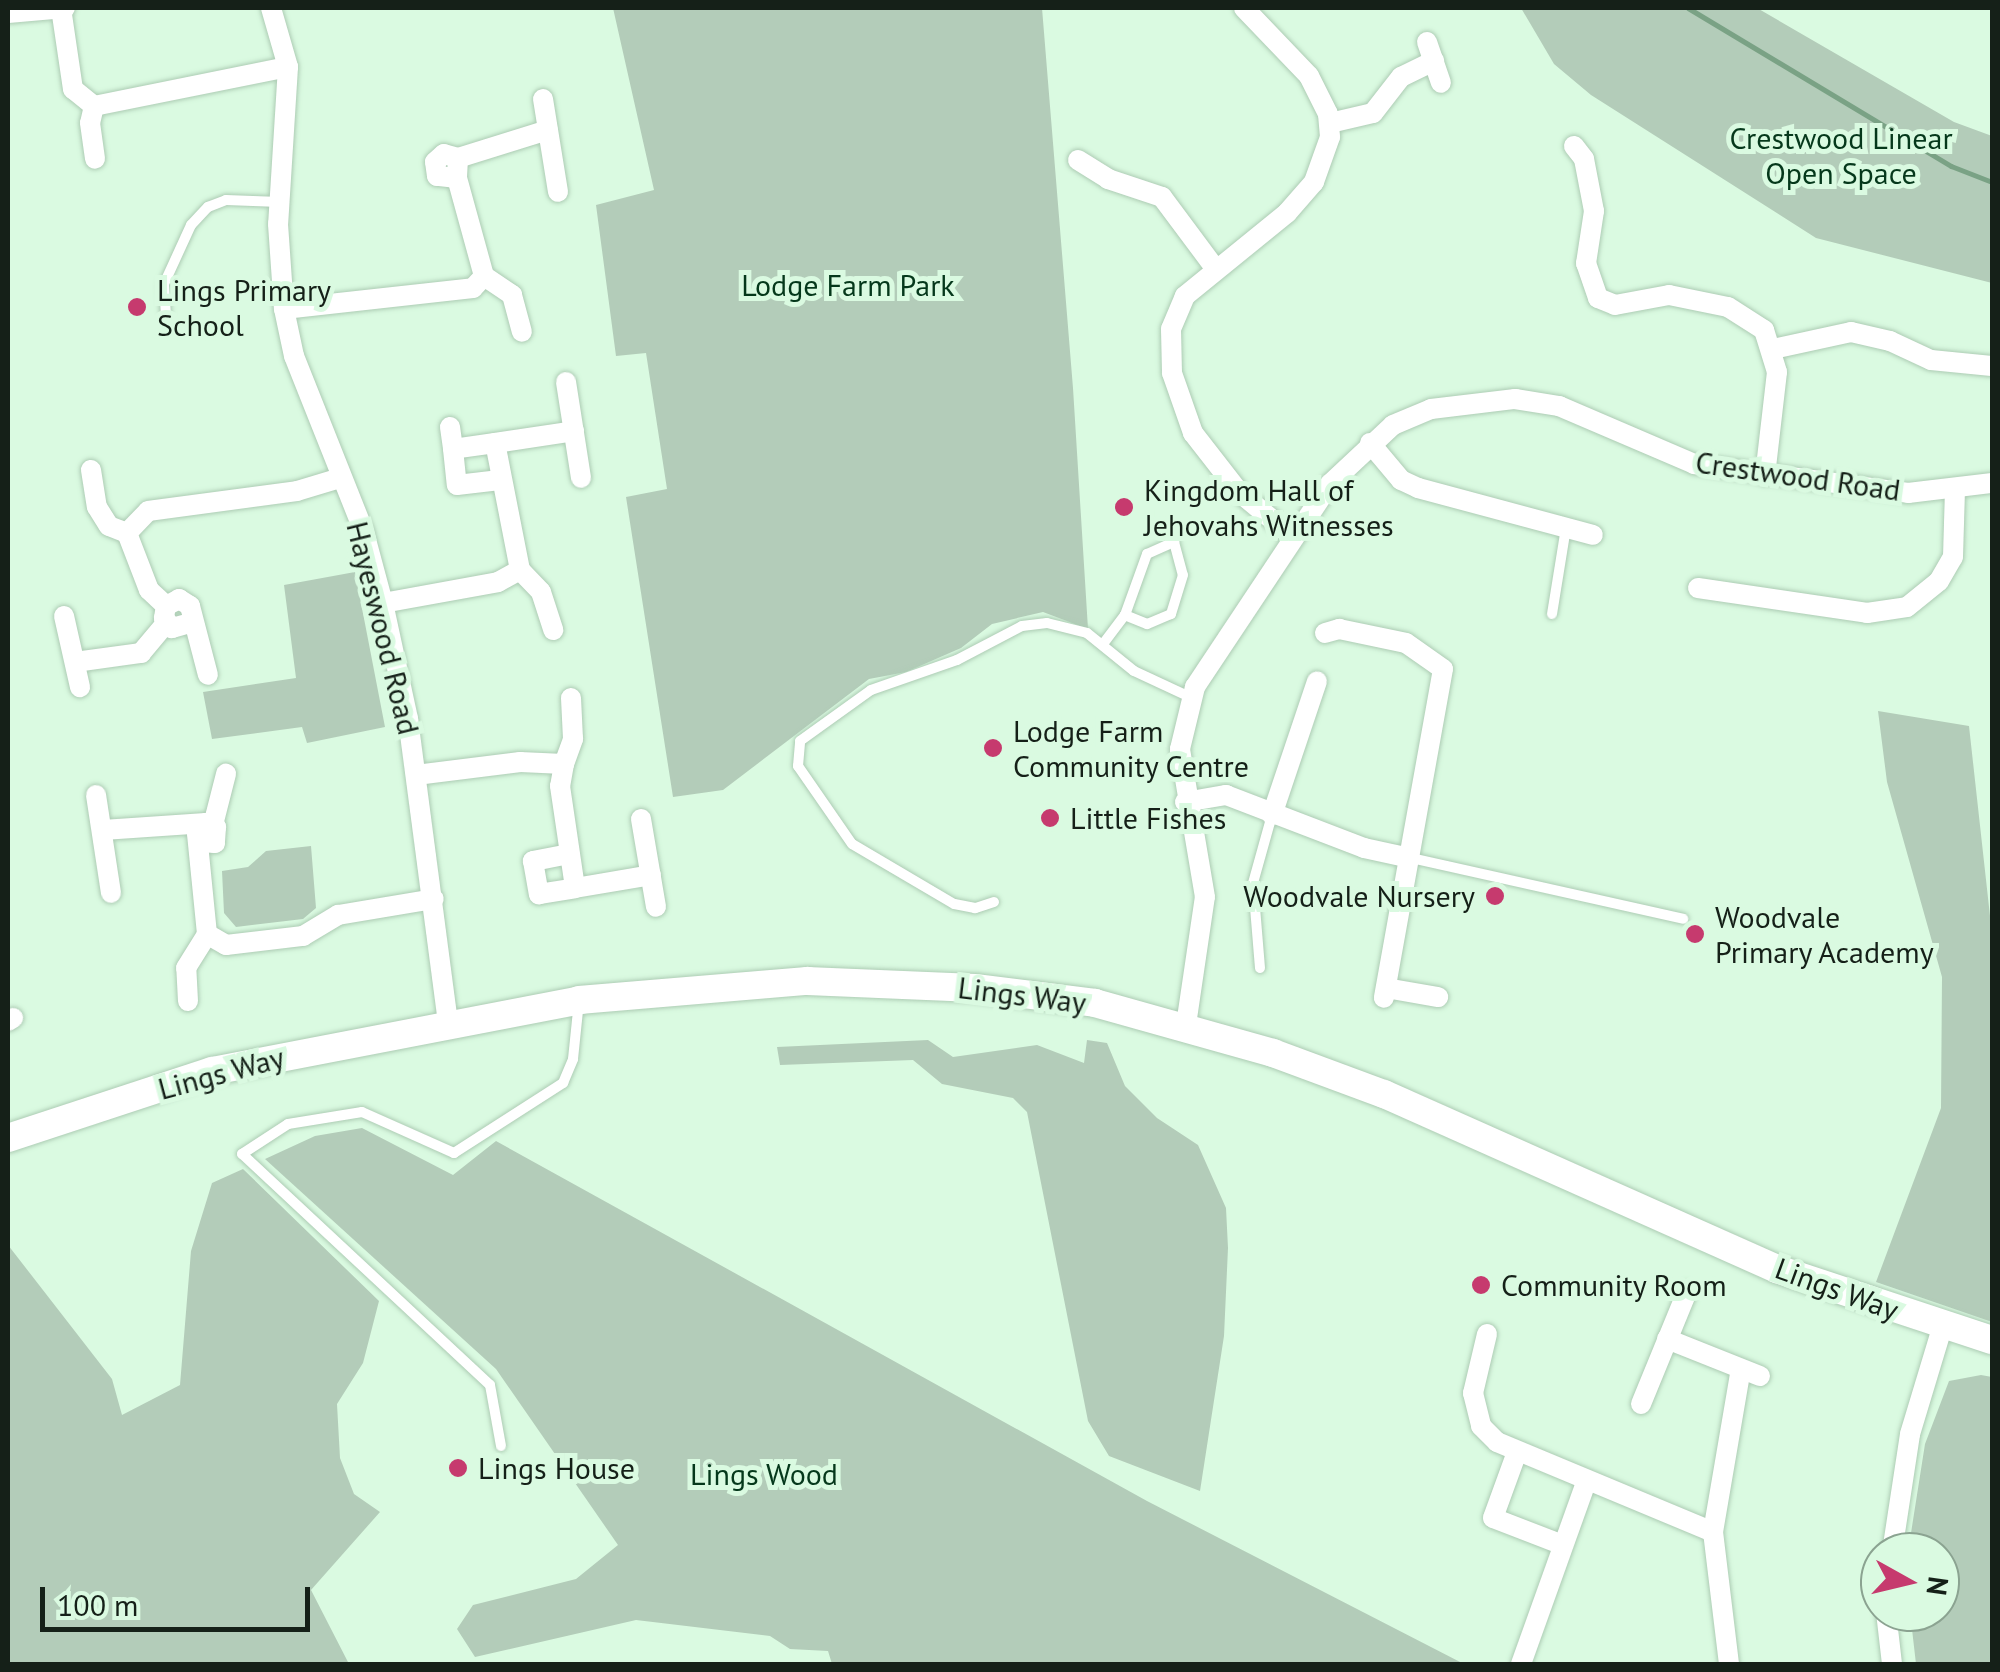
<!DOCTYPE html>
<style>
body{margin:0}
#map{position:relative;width:2000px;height:1672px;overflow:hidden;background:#dafae1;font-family:"PT Sans",sans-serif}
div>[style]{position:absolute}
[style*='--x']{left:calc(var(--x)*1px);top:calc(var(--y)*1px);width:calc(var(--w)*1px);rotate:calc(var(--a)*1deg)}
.green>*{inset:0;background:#b3ccb9}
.stream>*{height:5px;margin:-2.5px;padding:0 2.5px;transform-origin:2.5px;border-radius:2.5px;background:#7aa285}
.roads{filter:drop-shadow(0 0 2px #adccb4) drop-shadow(0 0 2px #adccb4)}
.lane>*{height:10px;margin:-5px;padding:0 5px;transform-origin:5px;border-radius:5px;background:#fff}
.street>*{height:20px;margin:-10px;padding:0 10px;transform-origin:10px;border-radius:10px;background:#fff}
.secondary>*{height:28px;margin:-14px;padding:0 14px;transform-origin:14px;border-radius:14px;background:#fff}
.dots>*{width:28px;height:28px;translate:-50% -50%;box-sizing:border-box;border:5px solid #dafae1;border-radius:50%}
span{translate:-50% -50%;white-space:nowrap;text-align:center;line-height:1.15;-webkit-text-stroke:10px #dafae1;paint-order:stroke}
.park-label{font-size:30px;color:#05381b}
.poi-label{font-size:30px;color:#152018}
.left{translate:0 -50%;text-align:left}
.right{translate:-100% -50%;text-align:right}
.street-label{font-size:30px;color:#152018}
.frame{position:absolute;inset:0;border:10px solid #152018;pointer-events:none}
.north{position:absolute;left:1860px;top:1532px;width:100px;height:100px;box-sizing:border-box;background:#dafae1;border:2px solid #8ba391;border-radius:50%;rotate:98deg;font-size:28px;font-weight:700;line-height:40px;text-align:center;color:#152018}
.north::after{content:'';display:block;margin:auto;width:35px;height:45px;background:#c63a6e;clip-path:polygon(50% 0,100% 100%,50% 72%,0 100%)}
.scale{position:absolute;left:40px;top:1587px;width:270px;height:45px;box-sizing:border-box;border:5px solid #152018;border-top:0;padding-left:12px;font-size:30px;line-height:35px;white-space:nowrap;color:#152018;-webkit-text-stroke:8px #dafae1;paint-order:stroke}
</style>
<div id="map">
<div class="green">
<div style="clip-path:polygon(613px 8px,1042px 8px,1073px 388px,1088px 629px,1043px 612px,992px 624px,961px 648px,906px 672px,869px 679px,723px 790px,673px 797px,626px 497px,667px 489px,646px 353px,616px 356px,596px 205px,654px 190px)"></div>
<div style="clip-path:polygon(1521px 8px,1757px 8px,1954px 122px,1992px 136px,1992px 283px,1816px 238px,1591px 95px,1554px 64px)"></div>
<div style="clip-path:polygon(355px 572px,385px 727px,307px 743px,302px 727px,212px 739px,203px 692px,296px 678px,284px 585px)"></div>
<div style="clip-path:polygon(1878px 711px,1969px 726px,1992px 934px,1992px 1322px,1876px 1282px,1941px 1108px,1942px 977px,1887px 782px)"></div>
<div style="clip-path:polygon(311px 846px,316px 908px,303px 919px,236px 927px,224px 913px,222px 871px,248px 867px,266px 851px)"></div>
<div style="clip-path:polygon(928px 1040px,953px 1057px,1037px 1045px,1084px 1063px,1087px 1040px,1107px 1043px,1125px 1086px,1157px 1118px,1198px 1145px,1226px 1208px,1228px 1248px,1224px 1336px,1200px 1491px,1109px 1456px,1088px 1421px,1027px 1112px,1013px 1098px,942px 1084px,913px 1060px,780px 1065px,777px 1047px)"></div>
<div style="clip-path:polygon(362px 1128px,453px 1175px,496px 1141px,1147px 1501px,1464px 1664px,832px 1664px,828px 1651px,790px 1649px,770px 1636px,636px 1620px,475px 1657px,457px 1629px,473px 1605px,576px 1579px,618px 1545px,496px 1369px,265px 1159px,315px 1136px)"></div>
<div style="clip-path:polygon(243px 1169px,379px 1301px,363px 1363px,337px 1404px,340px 1458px,354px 1494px,380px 1512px,311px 1590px,349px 1664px,8px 1664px,8px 1245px,112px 1379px,122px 1415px,180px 1385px,191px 1251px,212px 1183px)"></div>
<div style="clip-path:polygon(1981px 1375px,1992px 1377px,1992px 1664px,1916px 1664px,1910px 1612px,1940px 1612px,1940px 1552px,1908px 1552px,1925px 1444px,1949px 1381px)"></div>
</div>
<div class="stream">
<div style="--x:1688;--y:8;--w:307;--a:31"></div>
<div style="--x:1951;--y:166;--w:44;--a:21.3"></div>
</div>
<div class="roads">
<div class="lane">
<div style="--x:166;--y:315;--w:31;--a:-94"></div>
<div style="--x:164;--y:284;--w:65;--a:-65.4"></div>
<div style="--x:191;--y:225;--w:25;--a:-47"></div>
<div style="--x:208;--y:207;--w:19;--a:-21"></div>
<div style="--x:226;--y:200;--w:54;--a:2.1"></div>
<div style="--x:1552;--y:614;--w:87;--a:-80.8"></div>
<div style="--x:1103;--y:644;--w:36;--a:-53"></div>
<div style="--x:1125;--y:615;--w:65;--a:-70.2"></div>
<div style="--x:1147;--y:554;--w:30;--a:-24"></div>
<div style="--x:1174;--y:542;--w:34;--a:75"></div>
<div style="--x:1183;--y:575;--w:41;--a:107.1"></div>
<div style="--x:1171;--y:614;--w:26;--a:157"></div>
<div style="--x:1147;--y:624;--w:24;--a:-158"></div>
<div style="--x:1411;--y:858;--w:279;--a:12.6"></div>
<div style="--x:994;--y:902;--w:20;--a:162"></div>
<div style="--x:975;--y:908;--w:21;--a:-169"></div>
<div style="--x:954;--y:904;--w:118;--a:-149.5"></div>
<div style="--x:852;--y:844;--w:95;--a:-124.7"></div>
<div style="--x:798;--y:766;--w:25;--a:-85"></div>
<div style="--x:800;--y:741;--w:87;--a:-35.7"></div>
<div style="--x:871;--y:690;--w:91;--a:-19.2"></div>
<div style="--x:957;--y:660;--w:73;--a:-27.6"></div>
<div style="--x:1022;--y:626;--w:25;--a:-7"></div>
<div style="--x:1047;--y:623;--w:41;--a:14"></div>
<div style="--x:1087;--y:633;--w:60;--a:39"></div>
<div style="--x:1134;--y:671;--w:64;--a:25"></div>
<div style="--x:1260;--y:968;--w:85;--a:-94.7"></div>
<div style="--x:1253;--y:883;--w:71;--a:-74.4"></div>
<div style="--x:501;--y:1446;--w:62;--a:-100.2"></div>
<div style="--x:490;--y:1385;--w:339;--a:-137"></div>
<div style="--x:242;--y:1154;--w:55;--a:-33.1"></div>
<div style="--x:288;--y:1124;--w:75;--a:-9.2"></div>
<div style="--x:362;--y:1112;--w:101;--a:24"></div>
<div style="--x:454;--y:1153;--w:130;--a:-32.7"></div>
<div style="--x:563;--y:1083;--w:26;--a:-67"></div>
<div style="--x:573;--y:1059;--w:58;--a:-84.1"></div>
</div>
<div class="street">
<div style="--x:61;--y:8;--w:82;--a:81.6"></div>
<div style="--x:73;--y:89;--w:27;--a:39"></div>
<div style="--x:94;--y:106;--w:198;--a:-11.4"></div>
<div style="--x:271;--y:8;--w:61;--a:73.9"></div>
<div style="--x:288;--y:67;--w:157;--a:93.6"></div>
<div style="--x:278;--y:224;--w:85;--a:86"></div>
<div style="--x:284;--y:309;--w:48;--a:78"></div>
<div style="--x:294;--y:356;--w:189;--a:68.3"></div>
<div style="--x:364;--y:532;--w:73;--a:75"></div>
<div style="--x:383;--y:603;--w:119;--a:77.8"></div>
<div style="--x:408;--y:719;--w:306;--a:82.5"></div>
<div style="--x:1244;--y:8;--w:94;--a:46.3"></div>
<div style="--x:1309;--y:76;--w:42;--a:63.4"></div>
<div style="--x:1328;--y:114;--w:23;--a:85"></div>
<div style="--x:1330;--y:137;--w:48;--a:109.6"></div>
<div style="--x:1314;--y:182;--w:41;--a:131.1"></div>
<div style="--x:1287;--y:213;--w:132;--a:140.9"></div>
<div style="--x:1185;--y:296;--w:36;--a:113"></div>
<div style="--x:1171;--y:329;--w:44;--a:88.7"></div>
<div style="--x:1172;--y:373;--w:64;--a:70.7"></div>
<div style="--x:1193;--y:433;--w:75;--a:52.1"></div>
<div style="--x:1239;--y:492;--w:69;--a:39.7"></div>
<div style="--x:8;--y:13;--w:57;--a:-5"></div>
<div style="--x:1427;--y:42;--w:43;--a:71.1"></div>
<div style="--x:543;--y:99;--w:94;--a:80.8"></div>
<div style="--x:94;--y:106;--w:17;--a:103"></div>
<div style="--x:90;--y:123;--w:36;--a:82"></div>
<div style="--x:1330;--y:123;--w:44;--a:-13.1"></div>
<div style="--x:1373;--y:113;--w:46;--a:-52.1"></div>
<div style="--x:1401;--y:77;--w:37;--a:-26"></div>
<div style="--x:1574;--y:146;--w:16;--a:52"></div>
<div style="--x:1584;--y:159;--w:53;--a:79.1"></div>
<div style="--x:1594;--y:211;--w:53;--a:98.7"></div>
<div style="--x:1586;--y:263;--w:37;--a:71"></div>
<div style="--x:1598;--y:298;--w:18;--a:22"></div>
<div style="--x:1615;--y:305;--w:55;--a:-10.5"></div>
<div style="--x:1669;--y:295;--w:60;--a:11.5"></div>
<div style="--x:1728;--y:307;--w:43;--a:32.6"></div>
<div style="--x:1764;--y:330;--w:44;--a:72.8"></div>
<div style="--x:1777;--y:372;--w:104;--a:96.6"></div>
<div style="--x:458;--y:158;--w:20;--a:93"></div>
<div style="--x:457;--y:178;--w:20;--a:-174"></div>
<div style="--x:437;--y:176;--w:14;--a:-98"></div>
<div style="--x:435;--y:162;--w:12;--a:-42"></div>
<div style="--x:444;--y:154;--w:15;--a:16"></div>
<div style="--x:458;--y:158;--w:94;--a:-17.3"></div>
<div style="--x:1078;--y:160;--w:36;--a:32"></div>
<div style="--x:1108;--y:179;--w:57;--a:18.4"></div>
<div style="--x:1162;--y:197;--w:89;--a:53.3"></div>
<div style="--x:484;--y:276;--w:34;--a:34"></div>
<div style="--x:512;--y:295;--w:38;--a:75"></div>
<div style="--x:284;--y:309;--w:190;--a:-6.3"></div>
<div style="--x:473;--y:288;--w:16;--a:-47"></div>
<div style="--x:484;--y:276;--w:102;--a:-105.4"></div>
<div style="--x:1773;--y:349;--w:80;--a:-12.3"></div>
<div style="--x:1851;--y:332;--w:40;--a:13"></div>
<div style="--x:1890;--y:341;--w:45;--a:24.9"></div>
<div style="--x:1931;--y:360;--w:61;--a:5.6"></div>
<div style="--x:566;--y:382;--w:97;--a:81.1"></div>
<div style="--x:450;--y:427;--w:22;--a:82"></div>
<div style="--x:495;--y:443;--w:42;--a:171.9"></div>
<div style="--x:453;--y:449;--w:36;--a:84"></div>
<div style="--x:457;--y:485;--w:43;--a:-6.6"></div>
<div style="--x:1370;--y:443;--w:48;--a:50"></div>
<div style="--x:1401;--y:480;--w:19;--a:25"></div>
<div style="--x:1418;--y:488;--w:181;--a:15"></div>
<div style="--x:91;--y:470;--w:37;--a:81"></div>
<div style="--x:97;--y:507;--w:22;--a:58"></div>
<div style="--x:109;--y:526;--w:19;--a:21"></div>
<div style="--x:127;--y:533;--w:61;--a:68.9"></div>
<div style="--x:149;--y:590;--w:23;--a:43"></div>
<div style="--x:127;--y:533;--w:30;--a:-46"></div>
<div style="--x:148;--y:511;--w:150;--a:-7.6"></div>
<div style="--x:297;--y:491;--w:45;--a:-16.8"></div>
<div style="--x:520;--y:570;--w:30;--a:46"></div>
<div style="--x:541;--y:592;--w:40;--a:72"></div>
<div style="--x:1698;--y:588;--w:171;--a:8.4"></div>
<div style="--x:1867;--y:613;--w:40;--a:-8.5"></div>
<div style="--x:1907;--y:607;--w:41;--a:-39.1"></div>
<div style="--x:1939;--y:581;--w:28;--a:-60"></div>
<div style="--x:1953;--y:557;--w:66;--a:-88.3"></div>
<div style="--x:383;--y:603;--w:117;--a:-10.3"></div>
<div style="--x:498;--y:582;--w:25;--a:-29"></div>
<div style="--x:520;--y:570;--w:129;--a:-101.1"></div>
<div style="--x:495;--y:443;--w:80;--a:-8.6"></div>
<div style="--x:64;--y:616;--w:73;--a:77.3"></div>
<div style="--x:190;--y:623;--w:19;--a:164"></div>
<div style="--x:172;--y:628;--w:13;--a:-129"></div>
<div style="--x:164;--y:618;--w:12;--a:-81"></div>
<div style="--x:166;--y:606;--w:15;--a:-28"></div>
<div style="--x:179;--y:599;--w:13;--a:32"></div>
<div style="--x:190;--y:606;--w:71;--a:75.4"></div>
<div style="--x:1325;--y:633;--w:15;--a:-16"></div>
<div style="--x:1339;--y:629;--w:68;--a:11.8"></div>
<div style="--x:1406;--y:643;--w:45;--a:35.1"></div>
<div style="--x:1443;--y:669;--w:334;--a:100.2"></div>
<div style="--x:75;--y:662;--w:67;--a:-7.8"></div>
<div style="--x:141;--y:653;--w:39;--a:-50"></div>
<div style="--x:564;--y:764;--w:27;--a:-70"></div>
<div style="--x:573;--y:739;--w:41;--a:-92.8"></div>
<div style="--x:416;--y:775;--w:105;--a:-7.1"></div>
<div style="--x:520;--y:762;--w:44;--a:2.6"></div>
<div style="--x:564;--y:764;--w:22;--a:100"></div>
<div style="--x:560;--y:786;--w:103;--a:81.6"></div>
<div style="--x:575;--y:888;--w:77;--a:-9.7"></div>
<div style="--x:96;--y:795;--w:99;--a:81.3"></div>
<div style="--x:1185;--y:802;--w:42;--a:-9.7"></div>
<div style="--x:1226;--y:795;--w:148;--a:21"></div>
<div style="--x:1364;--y:848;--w:47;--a:12.3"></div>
<div style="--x:1272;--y:815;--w:141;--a:-71.4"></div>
<div style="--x:641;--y:819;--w:89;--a:80.3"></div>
<div style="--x:213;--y:825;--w:53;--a:-75.7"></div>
<div style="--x:103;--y:830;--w:103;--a:-3.9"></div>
<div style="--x:569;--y:854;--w:37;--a:169"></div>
<div style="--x:533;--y:861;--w:34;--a:80"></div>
<div style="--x:539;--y:894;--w:36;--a:-9"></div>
<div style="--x:207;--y:934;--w:22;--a:30"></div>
<div style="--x:226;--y:945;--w:78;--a:-6.7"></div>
<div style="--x:303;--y:936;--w:41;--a:-31"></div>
<div style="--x:338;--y:915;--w:97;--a:-9.5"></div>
<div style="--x:1386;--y:988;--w:53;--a:9.8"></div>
<div style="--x:188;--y:1001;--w:33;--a:-93"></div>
<div style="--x:186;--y:968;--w:40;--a:-58"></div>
<div style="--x:207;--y:934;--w:101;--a:-95.7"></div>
<div style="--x:197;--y:833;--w:13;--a:-48"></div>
<div style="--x:206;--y:823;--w:11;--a:22"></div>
<div style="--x:216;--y:827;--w:16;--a:94"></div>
<div style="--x:215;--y:843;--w:15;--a:-176"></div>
<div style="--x:8;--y:1021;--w:6;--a:-31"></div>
<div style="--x:1186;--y:1025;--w:129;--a:-81.6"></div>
<div style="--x:1205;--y:897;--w:150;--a:-99.6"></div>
<div style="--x:1180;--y:749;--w:64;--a:-76.4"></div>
<div style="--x:1195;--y:687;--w:244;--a:-56.4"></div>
<div style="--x:1330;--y:484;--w:86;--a:-43.1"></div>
<div style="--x:1393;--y:425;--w:41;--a:-22.8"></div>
<div style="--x:1431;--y:409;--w:85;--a:-6.8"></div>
<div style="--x:1515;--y:399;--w:45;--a:9"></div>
<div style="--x:1559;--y:406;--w:147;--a:23.2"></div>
<div style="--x:1694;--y:464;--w:216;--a:7.7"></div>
<div style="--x:1908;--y:493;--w:85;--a:-6.8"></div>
<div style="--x:1487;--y:1334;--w:61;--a:103.3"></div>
<div style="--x:1473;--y:1393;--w:34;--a:76"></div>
<div style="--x:1481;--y:1426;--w:23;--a:45"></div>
<div style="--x:1497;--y:1442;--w:234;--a:22.6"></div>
<div style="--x:1667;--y:1339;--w:100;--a:21.7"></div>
<div style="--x:1641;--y:1404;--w:121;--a:-67.7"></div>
<div style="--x:1517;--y:1452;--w:70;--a:110"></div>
<div style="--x:1493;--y:1518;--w:75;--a:21.1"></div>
<div style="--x:1892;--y:1552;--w:119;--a:-81.3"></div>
<div style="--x:1910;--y:1434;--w:114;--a:-73.2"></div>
<div style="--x:1886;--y:1612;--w:52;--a:83.4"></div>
<div style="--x:1521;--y:1664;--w:195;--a:-70.3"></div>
<div style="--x:1729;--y:1664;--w:133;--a:-96.9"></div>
<div style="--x:1713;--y:1532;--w:165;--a:-80.3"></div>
</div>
<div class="secondary">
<div style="--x:8;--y:1138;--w:215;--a:-18.2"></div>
<div style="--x:212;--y:1071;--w:374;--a:-10.9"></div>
<div style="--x:579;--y:1000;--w:229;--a:-4.8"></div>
<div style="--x:807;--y:981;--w:168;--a:2.4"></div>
<div style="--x:975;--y:988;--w:121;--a:7.1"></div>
<div style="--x:1095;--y:1003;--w:185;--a:15.7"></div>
<div style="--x:1273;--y:1053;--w:118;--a:20.3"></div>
<div style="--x:1384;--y:1094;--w:430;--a:24"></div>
<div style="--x:1777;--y:1269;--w:226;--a:18.3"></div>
</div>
</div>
<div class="dots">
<div style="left:137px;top:307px;background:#c63a6e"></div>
<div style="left:1124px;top:507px;background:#c63a6e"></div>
<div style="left:993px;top:748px;background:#c63a6e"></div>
<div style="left:1050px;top:818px;background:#c63a6e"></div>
<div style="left:1495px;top:896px;background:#c63a6e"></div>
<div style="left:1695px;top:934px;background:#c63a6e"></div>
<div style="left:1481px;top:1285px;background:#c63a6e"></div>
<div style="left:458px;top:1468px;background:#c63a6e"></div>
</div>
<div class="park-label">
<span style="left:1841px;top:155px">Crestwood Linear<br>Open Space</span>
<span style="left:848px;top:285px">Lodge Farm Park</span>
<span style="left:764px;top:1474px">Lings Wood</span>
</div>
<div class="poi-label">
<span class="left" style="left:157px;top:307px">Lings Primary<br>School</span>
<span class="left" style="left:1144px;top:507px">Kingdom Hall of<br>Jehovahs Witnesses</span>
<span class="left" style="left:1013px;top:748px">Lodge Farm<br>Community Centre</span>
<span class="left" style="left:1070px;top:818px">Little Fishes</span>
<span class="right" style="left:1475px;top:896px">Woodvale Nursery</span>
<span class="left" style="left:1715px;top:934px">Woodvale<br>Primary Academy</span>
<span class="left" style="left:1501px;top:1285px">Community Room</span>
<span class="left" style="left:478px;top:1468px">Lings House</span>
</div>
<div class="street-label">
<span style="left:1798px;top:476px;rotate:8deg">Crestwood Road</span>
<span style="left:383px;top:628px;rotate:76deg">Hayeswood Road</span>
<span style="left:1022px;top:995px;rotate:7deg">Lings Way</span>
<span style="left:221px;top:1073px;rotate:-15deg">Lings Way</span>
<span style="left:1837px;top:1289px;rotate:20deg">Lings Way</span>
</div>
<div class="frame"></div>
<div class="north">N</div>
<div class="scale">100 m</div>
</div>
